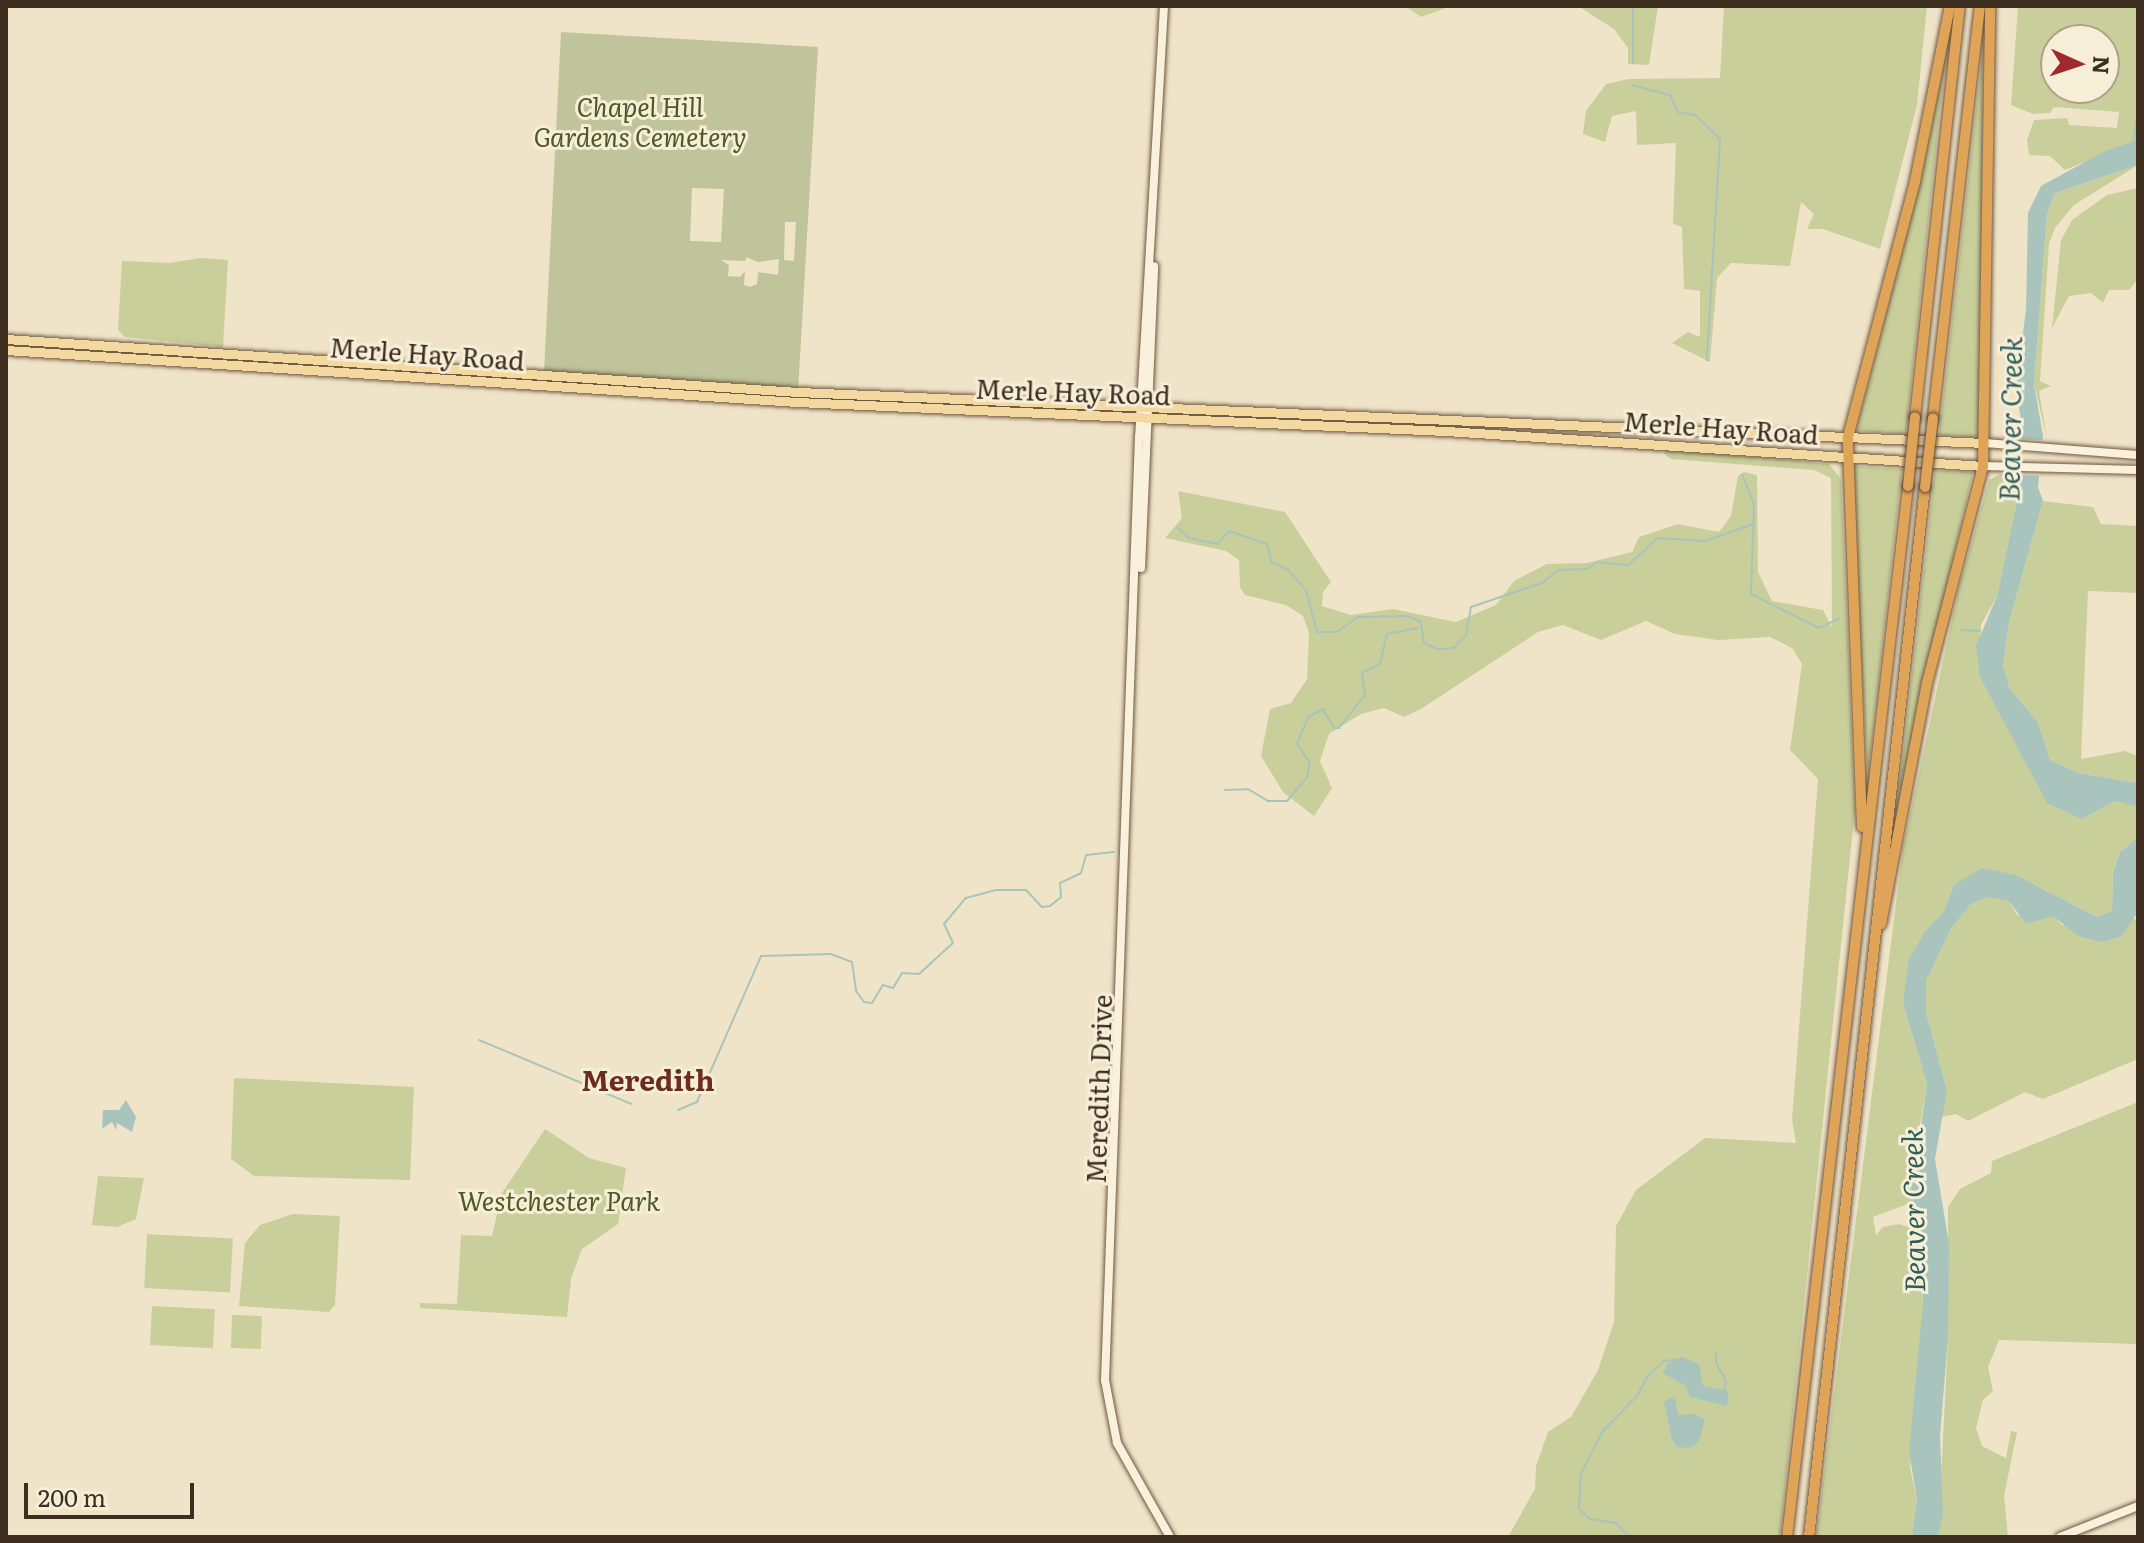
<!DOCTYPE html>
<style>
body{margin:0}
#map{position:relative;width:2144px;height:1543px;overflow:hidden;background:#f0e4c8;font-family:Literata,serif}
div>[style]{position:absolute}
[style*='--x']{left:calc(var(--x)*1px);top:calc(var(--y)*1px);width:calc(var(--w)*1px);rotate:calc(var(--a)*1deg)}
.green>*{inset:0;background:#c9cf9b;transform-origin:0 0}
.cemetery>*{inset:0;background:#bfc49a}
.water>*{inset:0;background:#a9c4bc}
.pier>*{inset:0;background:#f0e4c8;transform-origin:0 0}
.stream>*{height:2px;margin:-1px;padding:0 1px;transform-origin:1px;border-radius:1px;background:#a9c4bc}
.roads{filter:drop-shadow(0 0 2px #6f573f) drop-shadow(0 0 2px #6f573f)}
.secondary>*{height:8px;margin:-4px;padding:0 4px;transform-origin:4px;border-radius:4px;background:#faf1dc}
.primary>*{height:9px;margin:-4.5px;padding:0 4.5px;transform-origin:4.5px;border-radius:4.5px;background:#f3d9a0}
.highway>*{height:10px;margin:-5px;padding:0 5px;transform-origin:5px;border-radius:5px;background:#e0a458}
.bridges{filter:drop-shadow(0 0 2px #5b4430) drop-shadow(0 0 2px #5b4430)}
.highway-bridge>*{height:10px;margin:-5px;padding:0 5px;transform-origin:5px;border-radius:5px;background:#e0a458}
span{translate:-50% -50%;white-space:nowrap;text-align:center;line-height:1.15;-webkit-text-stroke:6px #f7eed8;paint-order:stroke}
.park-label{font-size:26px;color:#4d5a26;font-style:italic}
.street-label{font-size:26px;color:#3d2e20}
.water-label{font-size:28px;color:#2f5d5a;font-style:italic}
.neighbourhood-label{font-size:28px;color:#6b2e1e;font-weight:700}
.frame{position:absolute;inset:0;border:8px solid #3d2e20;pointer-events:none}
.north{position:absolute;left:2040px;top:24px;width:80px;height:80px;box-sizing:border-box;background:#f7eed8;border:2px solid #ada18e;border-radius:50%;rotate:93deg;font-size:22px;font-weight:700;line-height:32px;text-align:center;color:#3d2e20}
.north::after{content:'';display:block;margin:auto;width:28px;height:36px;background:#9e2a2b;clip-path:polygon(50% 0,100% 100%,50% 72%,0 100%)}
.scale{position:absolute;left:24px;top:1483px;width:170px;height:36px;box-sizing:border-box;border:4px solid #3d2e20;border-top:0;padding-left:10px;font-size:24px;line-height:28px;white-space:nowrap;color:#3d2e20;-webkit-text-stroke:6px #f7eed8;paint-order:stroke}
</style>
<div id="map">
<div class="green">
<div style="clip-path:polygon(1405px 6px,1451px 6px,1421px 17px)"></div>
<div style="clip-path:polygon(1578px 6px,1658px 6px,1649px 65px,1628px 64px,1628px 48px,1614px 29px)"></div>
<div style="clip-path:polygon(1724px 6px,1927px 6px,1917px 105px,1880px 249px,1823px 229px,1807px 229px,1814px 214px,1801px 202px,1790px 266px,1731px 263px,1717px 278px,1710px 362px,1672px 343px,1688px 332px,1700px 337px,1700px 291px,1684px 289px,1682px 227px,1673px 224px,1676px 143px,1637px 145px,1636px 111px,1612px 116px,1605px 142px,1583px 134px,1586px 111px,1606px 84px,1628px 79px,1720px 78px)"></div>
<div style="clip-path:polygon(evenodd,2018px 6px,2138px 6px,2138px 140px,2065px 170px,2050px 156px,2029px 155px,2027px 140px,2034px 120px,2067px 118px,2069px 125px,2117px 128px,2119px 112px,2054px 107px,2050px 113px,2033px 114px,2011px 105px,2018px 6px,2056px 40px,2104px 40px,2104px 88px,2056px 88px,2056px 40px)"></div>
<div style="clip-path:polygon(1947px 43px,1906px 434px,1856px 431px,1915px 200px)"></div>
<div style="clip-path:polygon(1983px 49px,1981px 438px,1939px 435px)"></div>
<div style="clip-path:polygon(2138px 165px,2074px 205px,2055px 228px,2049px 244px,2040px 381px,2051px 386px,2039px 391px,2047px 438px,2034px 384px,2047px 213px,2055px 193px)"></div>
<div style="clip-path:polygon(2138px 188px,2138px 279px,2129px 290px,2109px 290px,2103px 303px,2091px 293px,2069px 296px,2052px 328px,2061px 240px,2072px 220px,2107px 195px)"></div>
<div style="clip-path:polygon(201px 258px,228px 260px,223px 347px,125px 337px,118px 330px,122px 261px,170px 263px)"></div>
<div style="clip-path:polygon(1665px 448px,1829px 464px,1841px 479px,1855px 809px,1780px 1537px,1508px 1537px,1535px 1489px,1536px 1466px,1548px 1432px,1571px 1417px,1598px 1370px,1614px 1322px,1616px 1226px,1636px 1190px,1705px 1138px,1796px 1143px,1792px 1120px,1818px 779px,1790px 750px,1802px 664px,1792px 648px,1770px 637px,1718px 640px,1675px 634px,1646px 621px,1601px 640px,1563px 625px,1538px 632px,1421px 709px,1404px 717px,1384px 708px,1361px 714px,1329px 734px,1320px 761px,1332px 788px,1314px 816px,1283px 792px,1261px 756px,1270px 709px,1291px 703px,1307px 679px,1309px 633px,1303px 616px,1286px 605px,1245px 595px,1240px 587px,1239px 560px,1226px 551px,1165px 538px,1182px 518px,1178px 491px,1285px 512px,1331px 582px,1323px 592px,1322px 606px,1351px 615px,1393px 609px,1456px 622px,1496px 605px,1514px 581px,1547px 564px,1587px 563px,1632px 552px,1639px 537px,1678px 524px,1719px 532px,1731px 516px,1738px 476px,1744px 472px,1757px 475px,1758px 572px,1772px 601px,1823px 610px,1832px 627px,1831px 478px,1814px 470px,1671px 459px,1664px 454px)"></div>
<div style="clip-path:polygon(1851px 466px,1902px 469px,1869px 767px,1867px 767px)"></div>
<div style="clip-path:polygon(1935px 470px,1973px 472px,1901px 789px,1899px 789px)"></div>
<div style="clip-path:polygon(2001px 474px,2019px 475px,2020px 486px,1997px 596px,1981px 625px,1980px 677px,2009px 727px,2082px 819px,2115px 801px,2138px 806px,2138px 837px,2120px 852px,2113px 871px,2112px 911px,2097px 917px,2034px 884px,1954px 885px,1943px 913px,1926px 930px,1903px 1003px,1927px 1084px,1912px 1171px,1913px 1202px,1873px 1217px,1876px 1235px,1883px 1227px,1899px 1224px,1920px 1231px,1922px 1239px,1923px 1329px,1910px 1468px,1917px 1500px,1914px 1530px,1912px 1537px,1816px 1537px,1903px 848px,1959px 587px,1989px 480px)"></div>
<div style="clip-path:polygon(2043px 501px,2093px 507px,2101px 524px,2138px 526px,2138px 593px,2088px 591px,2081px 759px,2125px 751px,2138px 756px,2138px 783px,2079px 773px,2050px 760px,2038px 722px,2010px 689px,2003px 667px,2009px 622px)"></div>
<div style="clip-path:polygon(1988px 897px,2009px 901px,2017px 915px,2054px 916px,2062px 925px,2136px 919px,2138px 912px,2138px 1059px,2043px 1099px,2025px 1092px,1968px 1121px,1956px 1114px,1941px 1117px,1947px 1090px,1926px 1012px,1926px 981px,1951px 929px,1971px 904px)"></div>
<div style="clip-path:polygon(234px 1078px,414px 1087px,410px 1180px,254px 1176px,231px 1159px)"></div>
<div style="clip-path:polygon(2138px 1102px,2138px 1344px,1999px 1340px,1988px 1367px,1993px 1391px,1983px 1400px,1976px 1428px,1982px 1446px,2006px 1458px,2011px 1431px,2017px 1432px,2004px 1496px,2008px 1537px,1938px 1537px,1948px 1338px,1948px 1207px,1960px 1189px,1991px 1173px,1992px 1161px)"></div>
<div style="clip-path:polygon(545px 1129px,589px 1158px,626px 1168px,618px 1224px,582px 1249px,571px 1279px,567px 1317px,420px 1308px,420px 1303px,457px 1304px,461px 1235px,492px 1236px,502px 1193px)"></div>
<div style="clip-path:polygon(98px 1176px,144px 1178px,136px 1219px,117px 1227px,92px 1225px)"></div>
<div style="clip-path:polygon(293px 1214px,340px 1216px,335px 1305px,329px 1312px,239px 1306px,245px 1243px,260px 1225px)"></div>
<div style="left:147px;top:1234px;width:86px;height:54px;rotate:3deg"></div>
<div style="left:152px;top:1306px;width:63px;height:39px;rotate:3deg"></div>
<div style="left:232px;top:1315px;width:30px;height:33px;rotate:2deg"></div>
</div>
<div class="cemetery">
<div style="clip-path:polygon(evenodd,561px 32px,818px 47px,798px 392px,544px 372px,561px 32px,692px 188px,724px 189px,721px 242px,690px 241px,692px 188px,561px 32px,785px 222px,796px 222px,794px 261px,784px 260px,785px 222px,561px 32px,746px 257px,758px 262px,779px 259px,778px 275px,758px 272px,757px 284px,750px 287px,744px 285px,745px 271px,740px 277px,728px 276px,729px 265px,721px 260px,745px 261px,746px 257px)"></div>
</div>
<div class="water">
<div style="clip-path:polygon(2138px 140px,2138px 165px,2055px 193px,2047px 213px,2034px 384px,2043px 436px,2038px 487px,2043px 501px,2009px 622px,2003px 666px,2010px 689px,2038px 722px,2050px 760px,2079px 773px,2138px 783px,2138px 807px,2115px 801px,2082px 819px,2047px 803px,1980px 677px,1976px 646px,1997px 596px,2020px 486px,2022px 426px,2016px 389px,2026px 309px,2028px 213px,2041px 186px,2105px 151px)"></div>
<div style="clip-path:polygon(2138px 837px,2138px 912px,2122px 936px,2102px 942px,2078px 936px,2053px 916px,2026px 924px,2009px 901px,1988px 897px,1971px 904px,1951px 929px,1926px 981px,1926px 1012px,1947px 1090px,1935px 1159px,1949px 1244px,1948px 1338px,1940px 1436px,1943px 1513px,1938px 1537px,1912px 1537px,1917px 1500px,1909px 1451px,1923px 1302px,1922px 1239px,1911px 1192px,1927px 1084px,1903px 1003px,1909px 959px,1926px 930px,1943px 913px,1954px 885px,1982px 868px,2016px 875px,2097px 917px,2112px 911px,2113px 872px,2120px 852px)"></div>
<div style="clip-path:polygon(126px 1100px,136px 1117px,132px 1132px,117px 1123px,116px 1130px,112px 1122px,102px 1129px,103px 1110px,119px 1110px)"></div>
<div style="clip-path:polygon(1682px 1357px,1699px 1364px,1703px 1386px,1729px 1391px,1727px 1406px,1690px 1397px,1686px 1386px,1663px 1373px,1667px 1364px)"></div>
<div style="clip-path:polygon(1675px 1396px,1678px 1415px,1695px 1414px,1705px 1420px,1699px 1441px,1690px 1448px,1677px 1447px,1672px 1440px,1664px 1402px)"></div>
</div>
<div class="pier">
<div style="left:2016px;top:439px;width:31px;height:36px;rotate:2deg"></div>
</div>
<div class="stream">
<div style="--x:1633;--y:6;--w:57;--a:90"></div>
<div style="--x:1632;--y:85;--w:39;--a:15"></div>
<div style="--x:1670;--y:95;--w:19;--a:65"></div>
<div style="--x:1678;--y:112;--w:17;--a:10"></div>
<div style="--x:1695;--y:115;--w:35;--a:44"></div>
<div style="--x:1720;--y:139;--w:222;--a:93.4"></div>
<div style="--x:2134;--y:142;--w:39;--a:-84"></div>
<div style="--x:1742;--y:474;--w:32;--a:68"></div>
<div style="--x:1754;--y:504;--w:90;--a:91.9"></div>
<div style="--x:1751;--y:594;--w:76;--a:26.6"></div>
<div style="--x:1819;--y:628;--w:21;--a:-25"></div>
<div style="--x:1178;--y:528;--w:15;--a:42"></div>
<div style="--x:1189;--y:538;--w:29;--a:12"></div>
<div style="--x:1217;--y:544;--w:18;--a:-47"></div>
<div style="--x:1229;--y:531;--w:40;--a:18.9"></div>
<div style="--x:1267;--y:544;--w:18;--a:77"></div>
<div style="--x:1271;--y:562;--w:19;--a:25"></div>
<div style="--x:1288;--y:570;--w:27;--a:48"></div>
<div style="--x:1306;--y:590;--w:43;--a:75.3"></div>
<div style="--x:1317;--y:632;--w:20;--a:0"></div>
<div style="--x:1337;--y:632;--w:26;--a:-36"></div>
<div style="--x:1358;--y:617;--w:50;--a:-1.1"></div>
<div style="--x:1408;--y:616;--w:14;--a:25"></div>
<div style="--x:1421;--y:622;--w:21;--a:82"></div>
<div style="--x:1424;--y:643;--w:14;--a:25"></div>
<div style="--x:1437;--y:649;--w:17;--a:-3"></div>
<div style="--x:1454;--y:648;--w:18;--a:-47"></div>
<div style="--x:1466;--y:635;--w:28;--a:-80"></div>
<div style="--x:1471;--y:607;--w:75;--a:-18.7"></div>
<div style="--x:1542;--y:583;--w:21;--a:-39"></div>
<div style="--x:1558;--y:570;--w:29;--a:-2"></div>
<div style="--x:1587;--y:569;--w:12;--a:-35"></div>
<div style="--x:1597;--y:562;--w:31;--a:6"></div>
<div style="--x:1628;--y:565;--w:40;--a:-42"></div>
<div style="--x:1658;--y:538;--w:47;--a:3.7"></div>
<div style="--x:1705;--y:541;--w:51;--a:-19.5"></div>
<div style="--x:1962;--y:630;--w:18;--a:3"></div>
<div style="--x:1225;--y:790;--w:23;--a:-2"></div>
<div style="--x:1248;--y:789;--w:23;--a:31"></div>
<div style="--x:1268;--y:801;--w:19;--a:0"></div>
<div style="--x:1287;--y:801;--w:31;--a:-50"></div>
<div style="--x:1307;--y:777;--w:14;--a:-78"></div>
<div style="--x:1310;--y:763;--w:23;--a:-124"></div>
<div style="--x:1297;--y:744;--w:29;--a:-68"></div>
<div style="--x:1308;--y:717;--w:17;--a:-28"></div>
<div style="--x:1323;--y:709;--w:22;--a:60"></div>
<div style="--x:1334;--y:728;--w:5;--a:0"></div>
<div style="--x:1339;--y:728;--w:42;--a:-51.8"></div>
<div style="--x:1365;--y:695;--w:22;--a:-98"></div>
<div style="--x:1362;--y:673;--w:20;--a:-27"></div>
<div style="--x:1380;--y:664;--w:31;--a:-77"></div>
<div style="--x:1387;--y:634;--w:31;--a:-11"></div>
<div style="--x:479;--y:1040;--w:165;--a:22.8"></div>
<div style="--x:678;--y:1110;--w:21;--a:-23"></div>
<div style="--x:697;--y:1102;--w:159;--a:-66.3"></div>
<div style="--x:761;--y:956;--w:70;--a:-1.6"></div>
<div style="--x:831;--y:954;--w:22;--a:21"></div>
<div style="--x:852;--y:962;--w:29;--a:82"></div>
<div style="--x:856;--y:991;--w:14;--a:54"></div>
<div style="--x:864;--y:1002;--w:8;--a:7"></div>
<div style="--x:872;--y:1003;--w:21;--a:-59"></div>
<div style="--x:883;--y:985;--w:10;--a:17"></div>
<div style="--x:893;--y:988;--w:17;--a:-59"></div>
<div style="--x:902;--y:973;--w:17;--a:3"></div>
<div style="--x:919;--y:974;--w:46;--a:-42.4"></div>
<div style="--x:953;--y:943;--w:21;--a:-115"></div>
<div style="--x:944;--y:924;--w:34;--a:-50"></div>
<div style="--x:966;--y:898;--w:31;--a:-15"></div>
<div style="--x:996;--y:890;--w:30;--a:0"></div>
<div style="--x:1026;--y:890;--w:23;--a:47"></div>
<div style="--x:1042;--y:907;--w:8;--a:-7"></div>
<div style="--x:1050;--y:906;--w:14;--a:-39"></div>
<div style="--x:1061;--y:897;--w:14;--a:-94"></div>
<div style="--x:1060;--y:883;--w:23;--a:-25"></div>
<div style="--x:1081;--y:873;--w:19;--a:-74"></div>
<div style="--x:1086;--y:855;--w:28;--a:-6"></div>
<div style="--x:1716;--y:1352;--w:11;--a:90"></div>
<div style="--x:1716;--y:1363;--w:21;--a:61"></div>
<div style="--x:1726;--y:1381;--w:10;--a:101"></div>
<div style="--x:1629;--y:1537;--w:19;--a:-133"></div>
<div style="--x:1616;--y:1523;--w:26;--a:-171"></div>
<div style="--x:1590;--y:1519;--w:15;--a:-138"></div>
<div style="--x:1579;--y:1509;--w:36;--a:-87"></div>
<div style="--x:1581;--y:1473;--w:47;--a:-62.4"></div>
<div style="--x:1603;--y:1431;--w:49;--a:-45.8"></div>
<div style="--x:1637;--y:1396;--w:21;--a:-62"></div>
<div style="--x:1647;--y:1377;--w:23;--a:-43"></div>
<div style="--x:1664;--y:1361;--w:18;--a:-6"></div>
</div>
<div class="roads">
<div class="secondary">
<div style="--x:1164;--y:6;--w:431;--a:93.3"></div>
<div style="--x:1139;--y:436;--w:945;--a:92.06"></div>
<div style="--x:1105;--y:1380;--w:64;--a:79.2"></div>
<div style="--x:1117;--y:1443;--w:108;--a:60.6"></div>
<div style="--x:1985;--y:443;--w:153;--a:4.5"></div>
<div style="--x:1983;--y:466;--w:155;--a:1.5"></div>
<div style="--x:1141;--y:568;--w:302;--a:-87.5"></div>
<div style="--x:2060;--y:1537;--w:84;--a:-21.7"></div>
</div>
<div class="primary">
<div style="--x:6;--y:339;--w:794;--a:3.83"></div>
<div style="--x:798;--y:392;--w:1188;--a:2.46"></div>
<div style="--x:6;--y:350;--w:793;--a:3.76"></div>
<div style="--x:797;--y:402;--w:650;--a:2.56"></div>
<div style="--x:1446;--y:431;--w:538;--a:3.73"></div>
</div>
<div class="highway">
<div style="--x:1915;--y:417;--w:413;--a:-83.8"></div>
<div style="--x:1933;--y:418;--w:415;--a:-83.5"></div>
<div style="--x:1862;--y:827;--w:390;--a:-92.1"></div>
<div style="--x:1848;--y:437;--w:265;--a:-75.3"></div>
<div style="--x:1915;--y:181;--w:178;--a:-78.7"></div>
<div style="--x:1881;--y:924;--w:245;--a:-79.2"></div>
<div style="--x:1927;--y:683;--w:224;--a:-75.5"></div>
<div style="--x:1983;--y:466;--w:460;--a:-89.1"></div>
<div style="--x:1787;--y:1537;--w:1058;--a:-83.43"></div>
<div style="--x:1809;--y:1537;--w:1056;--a:-83.7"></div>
</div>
</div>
<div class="bridges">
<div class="highway-bridge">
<div style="--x:1908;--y:486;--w:69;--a:-84.2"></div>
<div style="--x:1925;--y:487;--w:69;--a:-83.4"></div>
</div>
</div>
<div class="park-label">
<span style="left:640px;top:121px">Chapel Hill<br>Gardens Cemetery</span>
<span style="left:559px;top:1200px">Westchester Park</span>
</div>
<div class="street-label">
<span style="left:427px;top:353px;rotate:4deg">Merle Hay Road</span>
<span style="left:1073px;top:391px;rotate:2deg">Merle Hay Road</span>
<span style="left:1721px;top:427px;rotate:4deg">Merle Hay Road</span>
<span style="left:1098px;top:1089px;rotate:-88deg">Meredith Drive</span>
</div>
<div class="water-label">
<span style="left:2009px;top:419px;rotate:-89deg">Beaver Creek</span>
<span style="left:1912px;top:1210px;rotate:-91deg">Beaver Creek</span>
</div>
<div class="neighbourhood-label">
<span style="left:648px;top:1079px">Meredith</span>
</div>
<div class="frame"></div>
<div class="north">N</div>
<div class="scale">200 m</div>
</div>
